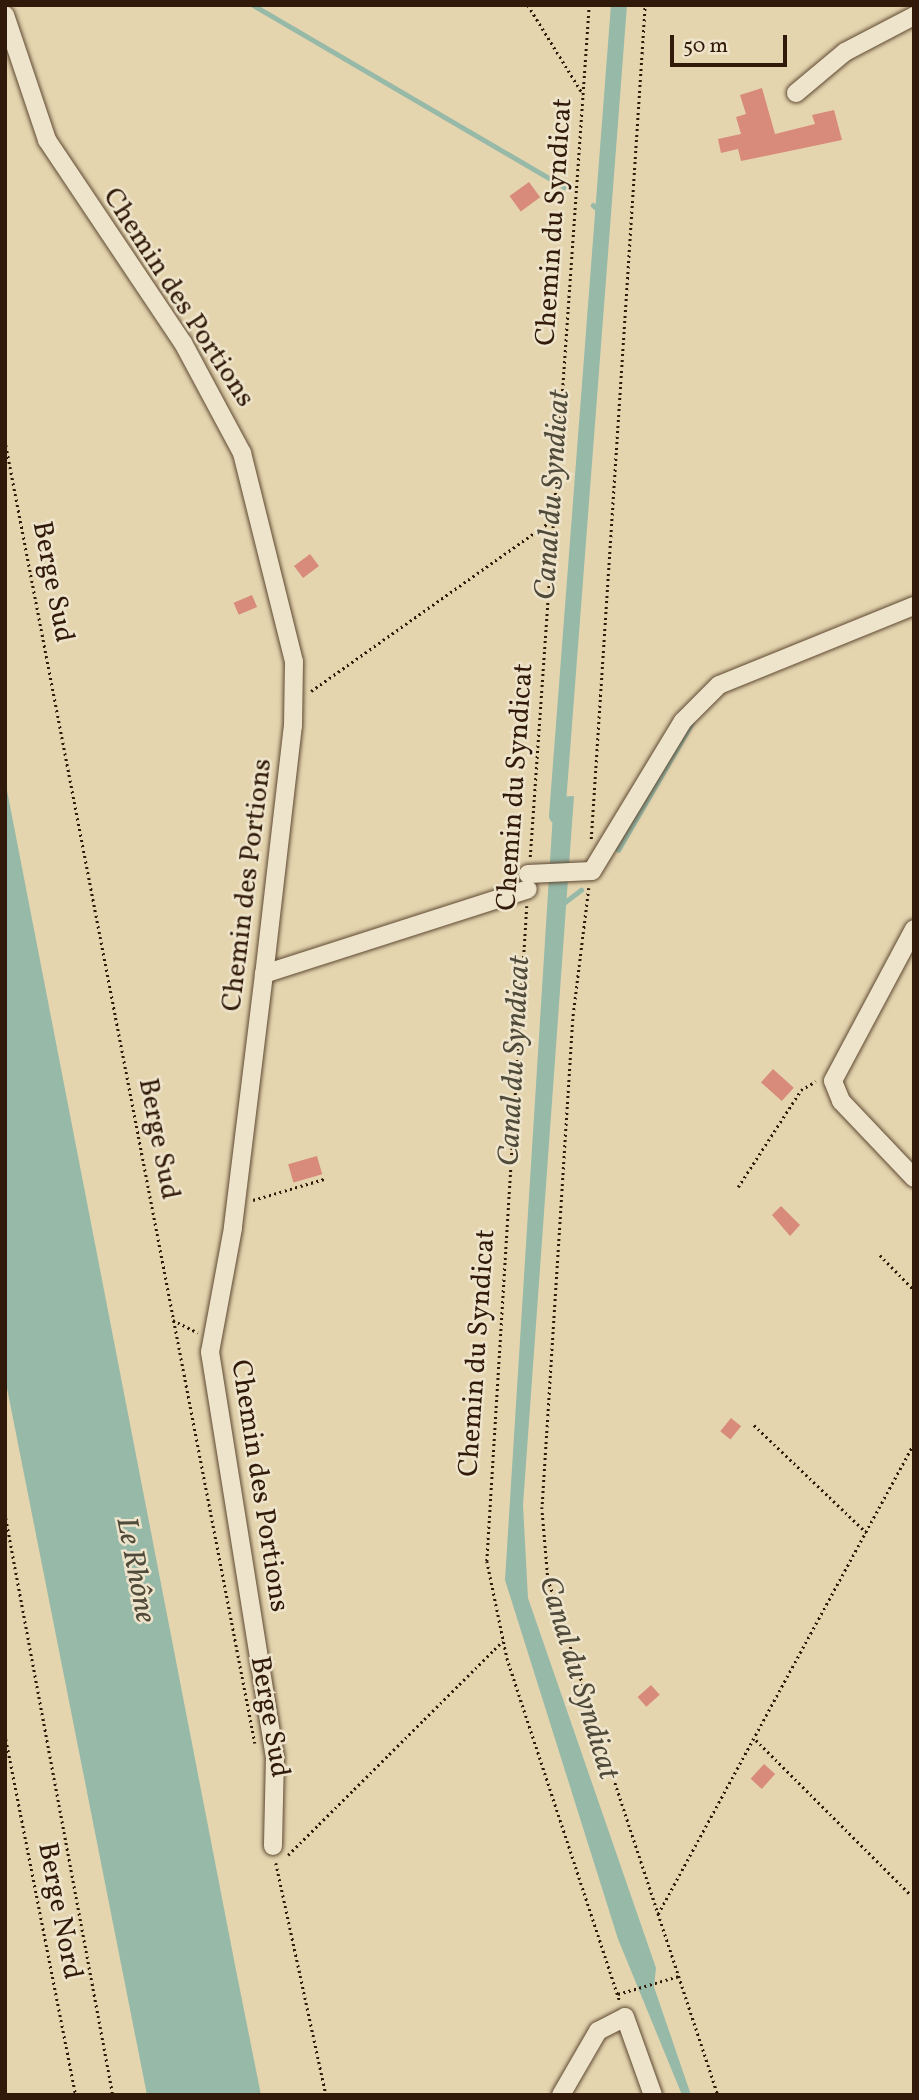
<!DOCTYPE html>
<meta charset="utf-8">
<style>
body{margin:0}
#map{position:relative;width:919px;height:2100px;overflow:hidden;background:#e5d5af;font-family:Vollkorn,serif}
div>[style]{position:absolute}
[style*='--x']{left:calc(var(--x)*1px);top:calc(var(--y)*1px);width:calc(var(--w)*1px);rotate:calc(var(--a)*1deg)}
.water>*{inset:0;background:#96b9a8}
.stream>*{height:4.5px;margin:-2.25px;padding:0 2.25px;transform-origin:2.25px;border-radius:2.25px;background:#96b9a8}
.canal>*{height:16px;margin:-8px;padding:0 8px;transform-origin:8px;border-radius:8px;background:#96b9a8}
.building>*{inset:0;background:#d88a7b;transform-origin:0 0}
.path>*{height:2.5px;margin-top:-1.25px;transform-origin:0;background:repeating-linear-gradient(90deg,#311a09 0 2px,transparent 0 5.5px)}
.roads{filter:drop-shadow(0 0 2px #5e4932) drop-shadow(0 0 2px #5e4932)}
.street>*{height:18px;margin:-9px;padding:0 9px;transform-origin:9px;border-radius:9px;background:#eee4cb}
span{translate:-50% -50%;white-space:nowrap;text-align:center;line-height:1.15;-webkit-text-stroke:5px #eee4cb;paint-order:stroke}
.street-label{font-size:28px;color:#311a09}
.water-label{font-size:30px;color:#4f4a39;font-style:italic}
.frame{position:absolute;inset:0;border:7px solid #311a09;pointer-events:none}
.scale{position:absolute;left:670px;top:35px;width:117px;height:32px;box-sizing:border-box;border:4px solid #311a09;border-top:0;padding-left:9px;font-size:21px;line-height:24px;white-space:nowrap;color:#311a09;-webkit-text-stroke:5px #eee4cb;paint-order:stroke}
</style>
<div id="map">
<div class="water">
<div style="clip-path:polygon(5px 780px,235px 1965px,261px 2095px,147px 2095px,5px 1378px)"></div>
<div style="clip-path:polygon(574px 796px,523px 1505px,528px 1598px,656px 1968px,654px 1987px,691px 2095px,682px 2095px,618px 1939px,505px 1580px,554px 797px)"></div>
</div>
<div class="stream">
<div style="--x:253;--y:5;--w:361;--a:30.3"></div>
<div style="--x:593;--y:205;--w:13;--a:42"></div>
<div style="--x:618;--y:850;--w:147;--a:-59.8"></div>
<div style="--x:565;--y:902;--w:20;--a:-37"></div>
</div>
<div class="canal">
<div style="--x:557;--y:816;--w:813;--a:-85.63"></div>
</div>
<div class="building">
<div style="clip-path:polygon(762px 88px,775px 134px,815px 124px,812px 115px,834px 110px,842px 140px,741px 161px,738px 149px,721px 153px,718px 139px,741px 134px,736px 117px,746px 114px,740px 95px)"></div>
<div style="left:529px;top:182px;width:19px;height:24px;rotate:54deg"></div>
<div style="left:310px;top:554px;width:15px;height:20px;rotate:53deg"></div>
<div style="left:252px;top:595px;width:13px;height:20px;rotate:67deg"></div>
<div style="left:773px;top:1069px;width:28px;height:18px;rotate:42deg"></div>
<div style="left:317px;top:1156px;width:19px;height:30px;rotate:74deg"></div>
<div style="clip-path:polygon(781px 1206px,800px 1225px,790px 1236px,772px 1215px)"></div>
<div style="left:731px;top:1418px;width:13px;height:17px;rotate:39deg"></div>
<div style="left:651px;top:1685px;width:13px;height:18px;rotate:48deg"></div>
<div style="left:764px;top:1764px;width:15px;height:20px;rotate:42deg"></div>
</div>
<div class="path">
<div style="--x:528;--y:5;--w:105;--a:58.3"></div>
<div style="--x:5;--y:440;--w:1327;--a:79.14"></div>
<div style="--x:311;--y:691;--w:298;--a:-35.3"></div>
<div style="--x:591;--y:839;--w:836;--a:-86.3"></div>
<div style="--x:530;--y:857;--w:854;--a:-86.04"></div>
<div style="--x:589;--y:888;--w:132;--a:97"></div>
<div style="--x:573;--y:1019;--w:489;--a:93.6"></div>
<div style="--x:542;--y:1507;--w:72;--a:85.2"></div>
<div style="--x:548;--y:1579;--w:543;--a:71.77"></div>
<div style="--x:527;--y:906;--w:656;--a:93.49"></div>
<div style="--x:487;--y:1561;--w:99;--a:78.3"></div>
<div style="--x:507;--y:1658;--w:361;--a:71.8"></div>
<div style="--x:738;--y:1187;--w:116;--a:-57"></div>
<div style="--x:801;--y:1090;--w:17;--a:-31"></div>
<div style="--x:253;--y:1200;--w:74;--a:-16.5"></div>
<div style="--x:880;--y:1255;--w:49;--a:45.8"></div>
<div style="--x:173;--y:1320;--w:28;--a:27"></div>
<div style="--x:754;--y:1425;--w:156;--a:43.7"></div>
<div style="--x:5;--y:1513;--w:592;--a:79.49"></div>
<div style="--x:5;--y:1734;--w:368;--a:78.9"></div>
<div style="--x:756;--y:1740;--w:218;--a:45"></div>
<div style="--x:288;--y:1855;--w:303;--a:-44.9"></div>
<div style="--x:276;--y:1863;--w:237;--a:77.8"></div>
<div style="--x:658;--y:1914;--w:536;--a:-61.47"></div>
<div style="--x:618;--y:1994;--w:64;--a:-16.4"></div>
</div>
<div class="roads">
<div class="street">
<div style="--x:5;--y:15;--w:132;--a:71.4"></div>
<div style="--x:47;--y:140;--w:244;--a:56.2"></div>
<div style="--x:183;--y:343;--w:125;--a:61.8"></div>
<div style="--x:242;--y:453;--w:215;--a:76"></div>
<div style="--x:294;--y:662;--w:63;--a:90.9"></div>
<div style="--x:293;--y:725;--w:251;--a:96.6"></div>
<div style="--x:264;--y:974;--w:256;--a:97"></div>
<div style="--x:233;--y:1228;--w:126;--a:100.5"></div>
<div style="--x:210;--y:1352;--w:409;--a:80.9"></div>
<div style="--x:275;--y:1756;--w:90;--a:91.3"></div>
<div style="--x:796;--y:93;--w:64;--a:-39.9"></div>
<div style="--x:845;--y:52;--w:78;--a:-27.6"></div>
<div style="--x:528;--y:874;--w:64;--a:-2.7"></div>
<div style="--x:592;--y:871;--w:175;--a:-58.8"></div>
<div style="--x:683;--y:721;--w:51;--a:-45"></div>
<div style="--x:719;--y:685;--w:210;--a:-22.1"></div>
<div style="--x:914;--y:929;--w:172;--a:118.1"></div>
<div style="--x:833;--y:1081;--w:22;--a:68"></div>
<div style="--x:841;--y:1101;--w:106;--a:46.5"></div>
<div style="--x:264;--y:974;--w:277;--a:-17.8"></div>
<div style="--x:561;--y:2095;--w:74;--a:-60"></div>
<div style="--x:598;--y:2031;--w:30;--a:-27"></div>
<div style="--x:625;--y:2017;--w:83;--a:70.3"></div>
</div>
</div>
<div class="street-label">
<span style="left:555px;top:222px;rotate:-86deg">Chemin du Syndicat</span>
<span style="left:178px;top:298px;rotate:57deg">Chemin des Portions</span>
<span style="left:52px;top:582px;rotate:79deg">Berge Sud</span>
<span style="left:516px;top:787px;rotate:-86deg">Chemin du Syndicat</span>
<span style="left:248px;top:885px;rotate:-83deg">Chemin des Portions</span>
<span style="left:158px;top:1139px;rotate:79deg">Berge Sud</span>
<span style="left:478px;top:1353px;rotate:-86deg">Chemin du Syndicat</span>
<span style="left:259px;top:1486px;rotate:81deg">Chemin des Portions</span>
<span style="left:269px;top:1717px;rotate:80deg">Berge Sud</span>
<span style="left:59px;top:1911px;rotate:79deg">Berge Nord</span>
</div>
<div class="water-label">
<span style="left:553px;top:495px;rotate:-86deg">Canal du Syndicat</span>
<span style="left:515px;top:1061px;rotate:-87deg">Canal du Syndicat</span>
<span style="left:135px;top:1570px;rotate:79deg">Le Rhône</span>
<span style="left:578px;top:1678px;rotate:73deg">Canal du Syndicat</span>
</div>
<div class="frame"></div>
<div class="scale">50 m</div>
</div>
